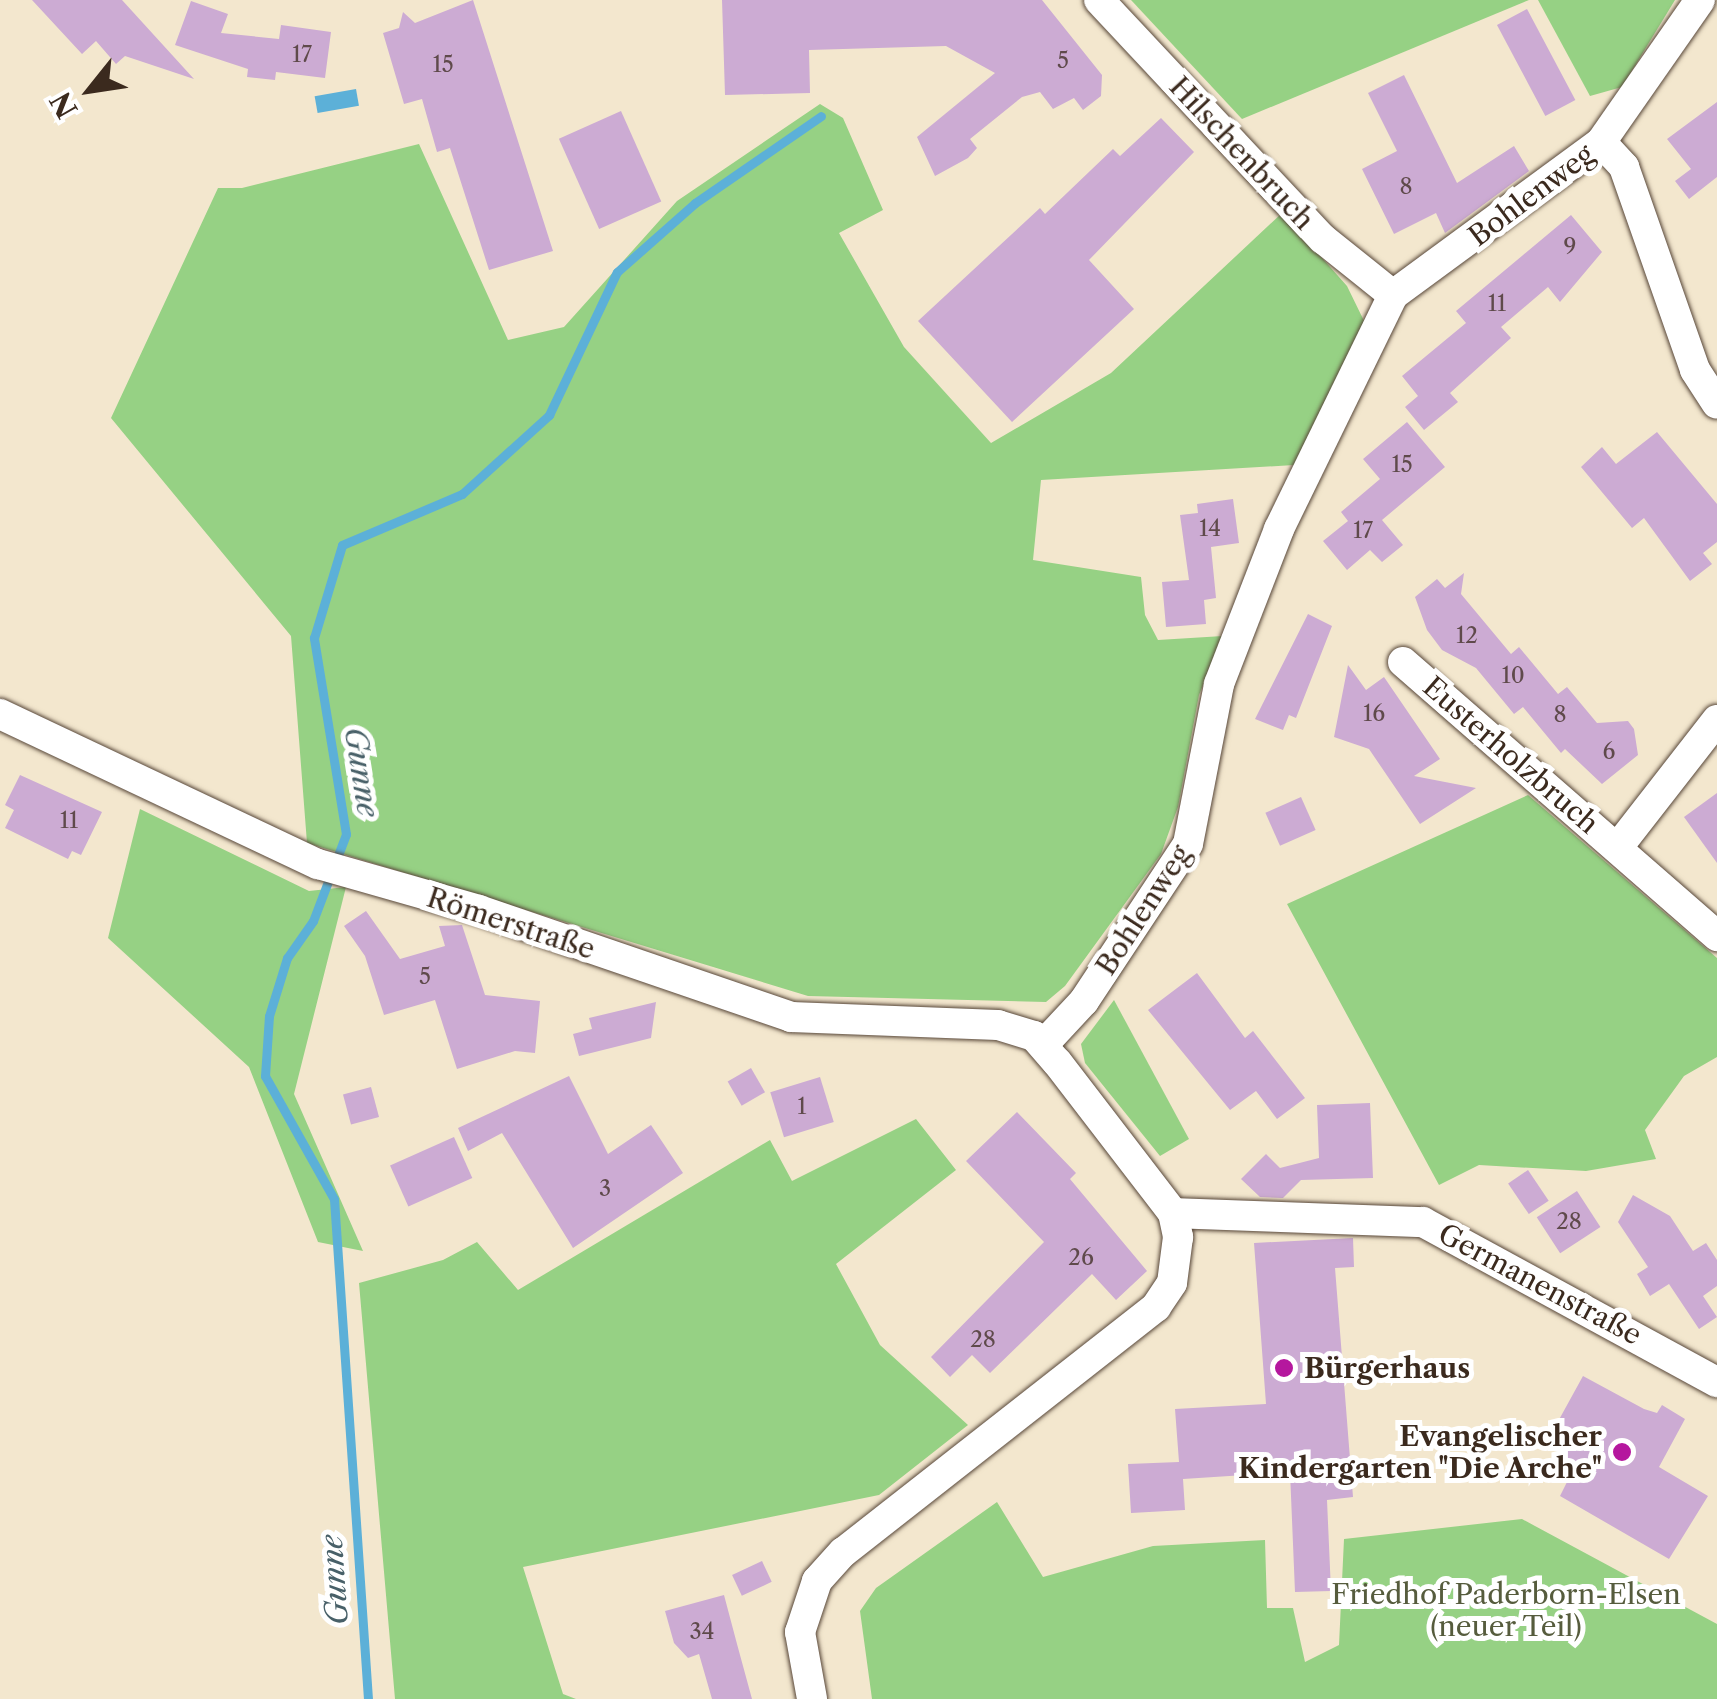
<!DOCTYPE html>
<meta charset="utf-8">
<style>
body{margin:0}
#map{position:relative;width:1717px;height:1699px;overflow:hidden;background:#f3e7ce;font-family:"Libre Caslon Text",serif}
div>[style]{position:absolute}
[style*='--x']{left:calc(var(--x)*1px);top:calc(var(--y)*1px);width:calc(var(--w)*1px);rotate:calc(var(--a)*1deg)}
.green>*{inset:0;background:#96d184}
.water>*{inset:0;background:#5cb0d8;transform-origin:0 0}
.stream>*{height:9px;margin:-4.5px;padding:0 4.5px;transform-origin:4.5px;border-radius:4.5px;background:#5cb0d8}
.building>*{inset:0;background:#ccabd3;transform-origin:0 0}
.roads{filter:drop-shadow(0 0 2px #574638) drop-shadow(0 0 2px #574638)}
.street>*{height:30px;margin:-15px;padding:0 15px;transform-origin:15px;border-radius:15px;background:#fff}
.dots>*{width:28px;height:28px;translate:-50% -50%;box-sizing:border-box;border:5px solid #fff;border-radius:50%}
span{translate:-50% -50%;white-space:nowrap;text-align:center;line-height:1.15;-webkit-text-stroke:10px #fff;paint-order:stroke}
.number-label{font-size:22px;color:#5f4a4b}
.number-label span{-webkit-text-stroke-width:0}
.street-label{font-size:28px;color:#3b2a1e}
.poi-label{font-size:28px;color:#3b2a1e;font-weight:700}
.left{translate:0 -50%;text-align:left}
.right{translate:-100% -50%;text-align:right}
.park-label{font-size:28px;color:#565c3d}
.water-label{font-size:30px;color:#486068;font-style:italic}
.north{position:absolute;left:40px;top:40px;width:100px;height:100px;-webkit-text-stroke:8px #fff;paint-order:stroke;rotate:240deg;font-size:28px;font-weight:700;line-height:40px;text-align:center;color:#3b2a1e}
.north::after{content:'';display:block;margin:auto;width:35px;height:45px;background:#3b2a1e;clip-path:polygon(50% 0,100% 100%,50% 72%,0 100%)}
</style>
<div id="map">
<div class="green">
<div style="clip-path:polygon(1131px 0,1529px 0,1242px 119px)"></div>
<div style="clip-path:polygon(1538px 0,1675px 0,1622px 87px,1590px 96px)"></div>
<div style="clip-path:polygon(820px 104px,843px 118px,883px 210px,839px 233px,904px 347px,991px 443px,1111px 373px,1282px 213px,1347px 286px,1366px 325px,1294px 465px,1041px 480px,1033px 560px,1141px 577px,1145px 615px,1158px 640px,1223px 636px,1199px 695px,1178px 807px,1161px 854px,1065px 986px,1046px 1002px,808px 996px,307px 843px,291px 636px,111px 418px,218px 188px,242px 188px,419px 144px,508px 340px,564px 327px,677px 201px)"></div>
<div style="clip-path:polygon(1528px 795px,1717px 958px,1717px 1057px,1684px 1076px,1645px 1130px,1656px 1159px,1586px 1171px,1479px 1165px,1439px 1185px,1287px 904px)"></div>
<div style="clip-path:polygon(140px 809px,309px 891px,346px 887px,294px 1094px,363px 1251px,318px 1242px,249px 1067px,108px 938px)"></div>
<div style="clip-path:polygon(1114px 1000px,1189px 1139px,1160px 1156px,1085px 1063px,1081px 1044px)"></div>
<div style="clip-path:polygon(916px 1119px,956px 1170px,836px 1264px,880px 1345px,968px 1425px,879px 1495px,523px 1567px,563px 1694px,576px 1699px,395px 1699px,359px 1283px,443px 1260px,477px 1242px,518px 1290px,770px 1140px,792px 1181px)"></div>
<div style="clip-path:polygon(997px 1502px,1043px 1577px,1153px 1546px,1265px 1540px,1267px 1608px,1293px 1608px,1305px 1662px,1339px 1645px,1344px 1539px,1522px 1519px,1717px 1624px,1717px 1699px,872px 1699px,860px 1611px,876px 1588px)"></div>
</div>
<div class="water">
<div style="left:356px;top:89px;width:17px;height:42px;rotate:80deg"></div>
</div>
<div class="stream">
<div style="--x:368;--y:1699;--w:501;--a:-93.89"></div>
<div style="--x:334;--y:1199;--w:141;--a:-119.3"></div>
<div style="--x:265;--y:1076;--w:60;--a:-86.2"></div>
<div style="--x:269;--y:1016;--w:61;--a:-72.8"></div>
<div style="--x:287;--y:958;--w:45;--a:-54.9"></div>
<div style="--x:313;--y:921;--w:93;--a:-69.2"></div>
<div style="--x:346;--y:834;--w:199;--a:-99.3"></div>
<div style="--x:314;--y:638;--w:97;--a:-73.2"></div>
<div style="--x:342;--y:545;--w:130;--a:-23"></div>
<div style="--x:462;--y:494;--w:118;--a:-42.2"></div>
<div style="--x:549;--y:415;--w:158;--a:-64.6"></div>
<div style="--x:617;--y:272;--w:104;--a:-41.5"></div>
<div style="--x:695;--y:203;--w:153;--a:-34.6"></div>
</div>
<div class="building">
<div style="clip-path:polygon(32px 0,122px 0,194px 79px,125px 56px,116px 64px,96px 41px,82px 54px)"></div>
<div style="clip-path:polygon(473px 0,553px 251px,489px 270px,450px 148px,437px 152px,422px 99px,404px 104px,383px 33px,399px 28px,403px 12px,415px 23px)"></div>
<div style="clip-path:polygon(722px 0,1042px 0,1102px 75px,1101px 96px,1083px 110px,1074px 98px,1053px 109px,1040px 92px,1022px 97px,970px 139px,977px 148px,968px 158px,935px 176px,917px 137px,995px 73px,946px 46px,809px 50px,810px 93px,725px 95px)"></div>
<div style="clip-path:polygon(191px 1px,228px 14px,221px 33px,279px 39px,281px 25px,331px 32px,325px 78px,276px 72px,275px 80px,247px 77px,248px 69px,175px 45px)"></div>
<div style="left:1527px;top:9px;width:103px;height:34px;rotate:62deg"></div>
<div style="clip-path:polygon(1404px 75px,1457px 183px,1514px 146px,1529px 171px,1445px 233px,1436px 213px,1394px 234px,1362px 169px,1397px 151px,1368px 93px)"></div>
<div style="clip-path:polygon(1717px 102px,1717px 177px,1689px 199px,1675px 181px,1691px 169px,1667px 139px)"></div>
<div style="left:621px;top:111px;width:99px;height:68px;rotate:66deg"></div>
<div style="clip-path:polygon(1161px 118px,1194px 152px,1089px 260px,1134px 309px,1012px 422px,918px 321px,1040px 208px,1045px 214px,1113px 149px,1120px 156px)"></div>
<div style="clip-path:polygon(1571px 215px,1602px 252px,1560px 302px,1548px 287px,1501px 327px,1511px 338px,1450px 393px,1458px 402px,1424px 430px,1405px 407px,1418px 396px,1402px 376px,1466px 323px,1456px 311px)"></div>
<div style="clip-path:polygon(1407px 422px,1445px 467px,1382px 520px,1403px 545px,1382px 562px,1370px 550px,1347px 570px,1323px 541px,1348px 521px,1341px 512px,1380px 479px,1363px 459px)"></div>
<div style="clip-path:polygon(1657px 432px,1717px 504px,1717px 542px,1703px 553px,1712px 564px,1690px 581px,1644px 518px,1632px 528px,1581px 467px,1602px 447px,1616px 464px)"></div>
<div style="clip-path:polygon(1233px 499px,1239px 543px,1211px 547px,1216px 598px,1204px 600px,1206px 624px,1166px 627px,1162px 582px,1189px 580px,1180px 515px,1198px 513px,1197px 504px)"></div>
<div style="clip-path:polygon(1464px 573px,1461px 594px,1511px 654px,1519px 647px,1558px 694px,1567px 687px,1597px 723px,1628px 721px,1634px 729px,1638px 755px,1602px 784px,1565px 749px,1561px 753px,1523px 707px,1514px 714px,1476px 668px,1442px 650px,1427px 630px,1415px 597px,1437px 579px,1445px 588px)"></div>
<div style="clip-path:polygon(1308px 614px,1332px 626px,1296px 718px,1289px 715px,1283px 730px,1255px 719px)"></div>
<div style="clip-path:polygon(1348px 665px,1366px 690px,1384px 677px,1440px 759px,1414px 776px,1476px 788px,1420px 824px,1369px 749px,1334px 737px)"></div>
<div style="clip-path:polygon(20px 775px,102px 812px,81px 855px,72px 851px,68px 859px,5px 828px,14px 810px,5px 805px)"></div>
<div style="clip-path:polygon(1717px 793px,1717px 863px,1684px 817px)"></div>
<div style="left:1301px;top:797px;width:36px;height:39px;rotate:66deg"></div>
<div style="clip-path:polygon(366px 911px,400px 959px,445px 946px,439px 926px,462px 925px,485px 995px,540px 1001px,535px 1053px,515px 1051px,457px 1069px,435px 1000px,384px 1015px,365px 956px,344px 926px)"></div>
<div style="clip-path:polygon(1197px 973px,1245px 1038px,1253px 1031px,1305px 1098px,1277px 1119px,1256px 1091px,1230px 1110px,1148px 1010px)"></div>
<div style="clip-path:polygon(656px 1002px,651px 1038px,579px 1056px,573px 1034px,592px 1029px,589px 1018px)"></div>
<div style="left:751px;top:1068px;width:28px;height:27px;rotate:60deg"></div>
<div style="clip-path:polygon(569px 1076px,608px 1154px,651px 1125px,683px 1173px,573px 1248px,502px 1133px,468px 1151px,458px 1128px)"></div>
<div style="left:820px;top:1077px;width:47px;height:52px;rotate:73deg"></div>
<div style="left:371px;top:1087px;width:31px;height:29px;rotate:75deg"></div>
<div style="clip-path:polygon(1370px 1103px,1373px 1178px,1301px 1180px,1283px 1198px,1260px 1197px,1241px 1179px,1266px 1154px,1280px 1168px,1319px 1158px,1317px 1105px)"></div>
<div style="clip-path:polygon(1017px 1112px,1076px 1173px,1070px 1179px,1147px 1271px,1116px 1300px,1092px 1274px,990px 1373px,972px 1355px,950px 1377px,931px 1357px,1044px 1242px,966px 1161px)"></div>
<div style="left:454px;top:1137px;width:45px;height:70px;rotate:66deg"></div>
<div style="left:1528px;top:1170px;width:37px;height:24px;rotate:56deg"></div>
<div style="left:1577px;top:1191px;width:43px;height:48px;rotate:57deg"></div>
<div style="clip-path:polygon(1633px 1195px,1670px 1216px,1693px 1251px,1706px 1243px,1717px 1260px,1717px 1286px,1703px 1296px,1717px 1317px,1699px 1329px,1669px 1284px,1650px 1296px,1637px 1274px,1648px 1267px,1618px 1222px)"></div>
<div style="clip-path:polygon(1353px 1238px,1354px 1267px,1335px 1268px,1353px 1497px,1327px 1500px,1331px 1591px,1295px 1592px,1290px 1472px,1183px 1479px,1185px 1510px,1131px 1513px,1128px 1464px,1179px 1462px,1175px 1409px,1266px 1404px,1254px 1243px)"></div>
<div style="clip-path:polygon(1583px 1376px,1644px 1409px,1657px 1413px,1662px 1405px,1685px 1419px,1659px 1467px,1708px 1496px,1669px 1559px,1560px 1496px,1570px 1476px,1551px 1465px,1562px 1445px,1550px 1436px)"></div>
<div style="left:762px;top:1561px;width:23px;height:33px;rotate:65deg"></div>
<div style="clip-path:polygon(724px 1595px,737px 1644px,752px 1699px,712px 1699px,699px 1654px,688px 1658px,674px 1643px,665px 1611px)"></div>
</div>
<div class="roads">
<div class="street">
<div style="--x:1099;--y:0;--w:328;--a:46.9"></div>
<div style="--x:1323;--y:239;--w:90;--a:38.7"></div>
<div style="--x:1601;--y:142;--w:34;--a:47"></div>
<div style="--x:1624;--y:167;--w:215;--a:70.7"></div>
<div style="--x:1695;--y:370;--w:40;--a:57.1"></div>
<div style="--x:1403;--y:662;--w:417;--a:41.1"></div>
<div style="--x:0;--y:714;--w:352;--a:25.3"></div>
<div style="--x:318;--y:864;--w:167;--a:15.9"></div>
<div style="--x:479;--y:910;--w:330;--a:18.9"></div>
<div style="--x:791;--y:1017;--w:207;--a:2.2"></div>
<div style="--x:998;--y:1025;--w:38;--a:17"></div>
<div style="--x:1034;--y:1036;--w:35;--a:49"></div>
<div style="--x:1057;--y:1062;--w:190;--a:52.5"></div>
<div style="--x:1173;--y:1213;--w:25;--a:78"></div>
<div style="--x:1178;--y:1237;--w:46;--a:97.4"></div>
<div style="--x:1172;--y:1283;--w:29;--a:124"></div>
<div style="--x:1156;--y:1307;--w:397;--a:141.9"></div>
<div style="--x:843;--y:1552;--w:39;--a:132"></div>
<div style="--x:817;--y:1581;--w:54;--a:108.4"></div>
<div style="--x:800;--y:1632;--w:68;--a:79.8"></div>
<div style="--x:1618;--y:847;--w:161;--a:-52.1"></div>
<div style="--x:1043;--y:1045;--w:60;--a:-47"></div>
<div style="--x:1084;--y:1001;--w:188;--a:-56.5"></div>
<div style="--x:1188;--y:844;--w:163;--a:-79"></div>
<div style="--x:1219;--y:684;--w:166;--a:-68.8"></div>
<div style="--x:1279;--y:529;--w:260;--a:-64"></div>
<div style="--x:1393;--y:295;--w:258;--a:-36.3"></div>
<div style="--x:1601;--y:142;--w:173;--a:-55.1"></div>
<div style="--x:1173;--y:1213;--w:250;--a:2.1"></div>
<div style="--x:1423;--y:1222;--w:335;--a:28.6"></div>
</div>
</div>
<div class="dots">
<div style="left:1284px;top:1368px;background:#b5179e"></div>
<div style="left:1622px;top:1452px;background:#b5179e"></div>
</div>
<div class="number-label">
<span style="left:302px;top:55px">17</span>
<span style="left:1063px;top:61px">5</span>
<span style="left:443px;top:65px">15</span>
<span style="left:1406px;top:187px">8</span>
<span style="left:1570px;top:247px">9</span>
<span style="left:1497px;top:304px">11</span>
<span style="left:1402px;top:465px">15</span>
<span style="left:1210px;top:529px">14</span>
<span style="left:1363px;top:531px">17</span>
<span style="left:1467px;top:636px">12</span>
<span style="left:1513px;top:676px">10</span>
<span style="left:1374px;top:714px">16</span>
<span style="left:1560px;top:715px">8</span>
<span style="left:1609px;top:752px">6</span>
<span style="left:69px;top:821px">11</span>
<span style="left:425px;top:977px">5</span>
<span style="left:802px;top:1107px">1</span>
<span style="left:605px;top:1189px">3</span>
<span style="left:1569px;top:1222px">28</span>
<span style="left:1081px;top:1258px">26</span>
<span style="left:983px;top:1340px">28</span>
<span style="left:702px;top:1632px">34</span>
</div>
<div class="street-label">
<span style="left:1242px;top:153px;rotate:47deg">Hilschenbruch</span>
<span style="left:1531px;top:195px;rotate:-37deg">Bohlenweg</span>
<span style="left:1511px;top:755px;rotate:41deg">Eusterholzbruch</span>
<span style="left:1143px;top:910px;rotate:-57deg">Bohlenweg</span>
<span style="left:511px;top:923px;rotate:18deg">Römerstraße</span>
<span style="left:1540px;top:1284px;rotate:28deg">Germanenstraße</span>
</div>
<div class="poi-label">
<span class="left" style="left:1304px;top:1368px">Bürgerhaus</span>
<span class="right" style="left:1602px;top:1452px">Evangelischer<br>Kindergarten "Die Arche"</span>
</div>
<div class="park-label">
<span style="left:1506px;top:1610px">Friedhof Paderborn-Elsen<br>(neuer Teil)</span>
</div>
<div class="water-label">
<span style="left:361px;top:772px;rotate:81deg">Gunne</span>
<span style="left:335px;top:1580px;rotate:-94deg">Gunne</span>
</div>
<div class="north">N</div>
</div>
